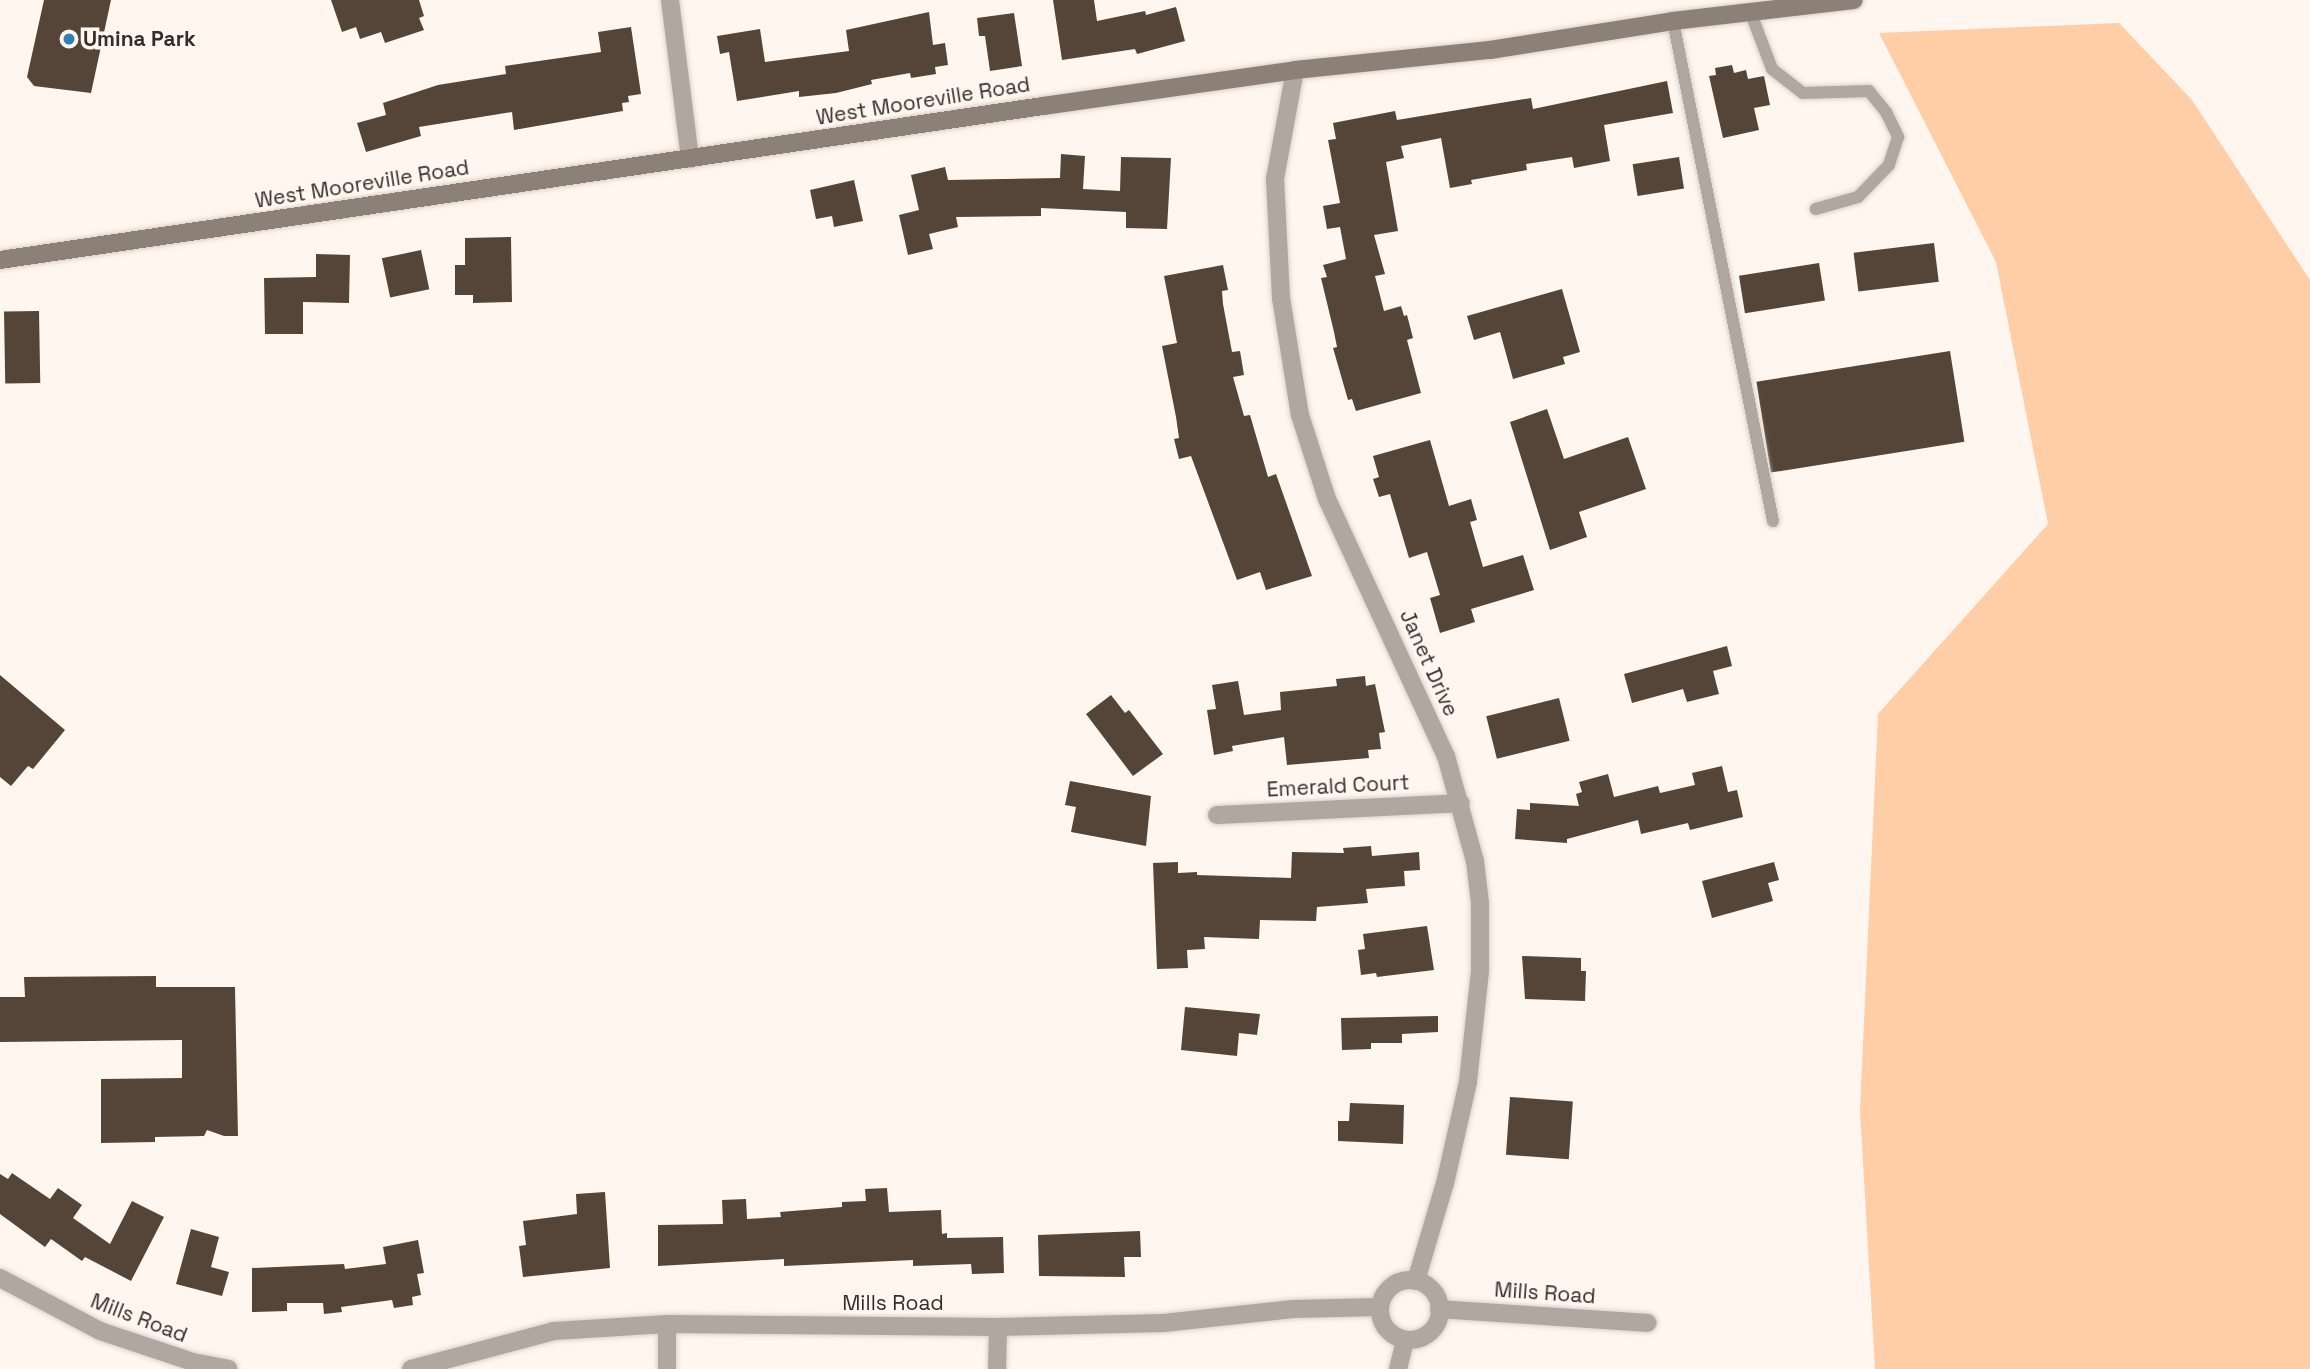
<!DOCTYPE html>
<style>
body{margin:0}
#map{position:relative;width:2310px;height:1369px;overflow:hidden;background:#fef6ef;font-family:"Space Grotesk",sans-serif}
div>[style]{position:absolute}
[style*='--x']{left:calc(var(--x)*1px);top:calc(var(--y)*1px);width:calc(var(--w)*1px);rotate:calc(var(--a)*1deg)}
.green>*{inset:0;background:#ffcea7}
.building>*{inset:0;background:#554538;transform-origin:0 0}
.roads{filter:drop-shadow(0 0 2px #dad2cb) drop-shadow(0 0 2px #dad2cb)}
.lane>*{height:12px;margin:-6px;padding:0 6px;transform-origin:6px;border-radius:6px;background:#b0a7a0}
.street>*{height:18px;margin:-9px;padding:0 9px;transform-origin:9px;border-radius:9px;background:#b0a7a0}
.street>.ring{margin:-9px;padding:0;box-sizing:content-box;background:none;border:18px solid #b0a7a0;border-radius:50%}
.secondary>*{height:18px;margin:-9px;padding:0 9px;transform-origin:9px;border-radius:9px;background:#8d8077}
.dots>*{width:19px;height:19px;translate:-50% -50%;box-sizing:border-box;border:4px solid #fef6ef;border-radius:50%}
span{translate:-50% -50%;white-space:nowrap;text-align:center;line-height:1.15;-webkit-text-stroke:7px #fef6ef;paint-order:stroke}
.poi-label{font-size:21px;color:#352d27;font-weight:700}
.left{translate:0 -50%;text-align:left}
.street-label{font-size:21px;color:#352d27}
</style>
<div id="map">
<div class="green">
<div style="clip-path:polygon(2119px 23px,2192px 100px,2310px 280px,2310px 1369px,1875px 1369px,1860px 1110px,1878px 714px,2048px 524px,1996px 262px,1879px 33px)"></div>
</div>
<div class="building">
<div style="clip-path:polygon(44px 0,111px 0,91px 93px,34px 86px,27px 77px)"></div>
<div style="clip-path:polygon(331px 0,419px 0,424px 16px,419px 18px,424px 30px,385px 43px,381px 32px,360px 39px,356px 27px,342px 32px)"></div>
<div style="clip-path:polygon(1053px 0,1094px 0,1097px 21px,1145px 11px,1146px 15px,1176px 7px,1185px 41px,1137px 54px,1135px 49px,1062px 60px)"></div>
<div style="clip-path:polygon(929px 12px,933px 45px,945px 43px,948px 65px,935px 67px,936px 74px,911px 78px,910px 73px,871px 80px,872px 84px,836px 93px,799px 97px,799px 91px,737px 101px,729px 52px,720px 54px,717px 36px,760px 29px,765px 62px,849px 51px,846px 30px)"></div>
<div style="clip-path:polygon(1014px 13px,1022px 66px,990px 71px,985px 36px,979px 36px,977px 18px)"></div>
<div style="clip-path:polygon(631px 27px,641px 94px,628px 96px,629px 102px,622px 103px,623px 111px,514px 130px,512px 112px,419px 127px,421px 136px,366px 152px,357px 123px,386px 115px,383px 103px,438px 85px,506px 74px,505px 66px,601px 52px,598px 32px)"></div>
<div style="clip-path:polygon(1732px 65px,1734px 73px,1746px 70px,1748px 79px,1764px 76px,1770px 105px,1754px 108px,1759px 130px,1723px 138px,1709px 76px,1716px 75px,1715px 68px)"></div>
<div style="clip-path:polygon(1667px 81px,1673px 113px,1604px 125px,1610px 161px,1574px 168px,1572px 157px,1526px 164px,1527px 170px,1471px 180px,1472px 184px,1450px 188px,1441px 138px,1401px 146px,1404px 158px,1386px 162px,1398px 231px,1374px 235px,1385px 274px,1375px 276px,1384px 311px,1401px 306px,1404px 316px,1407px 315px,1413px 338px,1407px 340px,1421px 393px,1356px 411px,1352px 399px,1348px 400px,1333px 348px,1337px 347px,1334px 332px,1321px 278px,1327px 277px,1323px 265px,1346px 259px,1340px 227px,1327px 229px,1323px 206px,1340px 203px,1328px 140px,1336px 139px,1333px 123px,1395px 111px,1397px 120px,1531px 98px,1533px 109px)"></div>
<div style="clip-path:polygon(1061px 154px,1085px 156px,1083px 189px,1120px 191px,1121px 157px,1171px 158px,1167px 229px,1126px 228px,1126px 212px,1041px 208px,1041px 216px,956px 217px,958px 227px,929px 234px,933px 249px,908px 255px,899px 215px,919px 210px,911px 175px,945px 167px,948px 180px,1060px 178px)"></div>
<div style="left:1679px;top:157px;width:32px;height:47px;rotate:81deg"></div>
<div style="clip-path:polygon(854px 180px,863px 221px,834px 227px,832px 216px,816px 219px,810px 190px)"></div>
<div style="clip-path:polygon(511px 237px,512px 302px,473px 303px,473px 295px,455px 295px,455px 265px,465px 265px,465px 238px)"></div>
<div style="left:1934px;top:243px;width:39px;height:81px;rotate:83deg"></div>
<div style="left:421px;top:250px;width:40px;height:40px;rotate:78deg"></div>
<div style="clip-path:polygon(316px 254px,350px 255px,349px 303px,303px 302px,303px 334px,265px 334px,264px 278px,316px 277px)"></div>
<div style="left:1819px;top:263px;width:38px;height:81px;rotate:81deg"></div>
<div style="clip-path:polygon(1223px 265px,1228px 290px,1222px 291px,1223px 304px,1232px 352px,1240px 351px,1244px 375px,1233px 377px,1244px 416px,1250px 415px,1268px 477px,1276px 474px,1312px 576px,1266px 590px,1260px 572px,1237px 580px,1191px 456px,1179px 459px,1174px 439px,1179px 438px,1176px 417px,1162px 346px,1177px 343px,1164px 276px)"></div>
<div style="clip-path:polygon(1562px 289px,1580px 352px,1563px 357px,1565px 364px,1513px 379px,1500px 332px,1474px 340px,1467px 316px)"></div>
<div style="left:39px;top:311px;width:72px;height:35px;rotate:89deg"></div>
<div style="left:1950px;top:351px;width:92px;height:196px;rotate:81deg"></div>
<div style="clip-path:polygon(1547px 409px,1564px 459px,1628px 437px,1646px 489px,1579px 512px,1587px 537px,1550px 550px,1510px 422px)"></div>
<div style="clip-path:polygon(1430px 440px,1449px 506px,1471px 499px,1477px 520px,1470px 522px,1483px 567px,1523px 555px,1534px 590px,1471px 609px,1475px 622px,1440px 633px,1430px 598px,1440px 595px,1427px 552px,1409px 558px,1390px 494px,1379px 497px,1373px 479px,1379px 477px,1373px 456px)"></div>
<div style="clip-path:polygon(1727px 646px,1732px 666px,1713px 671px,1719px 694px,1687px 702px,1683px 689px,1632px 703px,1624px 674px)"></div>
<div style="clip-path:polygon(0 675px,65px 730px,33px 769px,28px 766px,11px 786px,0 777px)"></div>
<div style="clip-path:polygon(1365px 676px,1366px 686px,1375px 684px,1385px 732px,1379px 733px,1381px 749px,1368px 750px,1369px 758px,1287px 765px,1284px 737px,1232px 746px,1233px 751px,1214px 755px,1207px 710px,1216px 709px,1212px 685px,1238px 681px,1244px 715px,1281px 710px,1280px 692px,1337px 686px,1336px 679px)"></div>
<div style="clip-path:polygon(1111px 695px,1125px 713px,1129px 710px,1163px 754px,1133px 776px,1086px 714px)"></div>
<div style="left:1559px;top:698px;width:44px;height:75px;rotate:76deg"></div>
<div style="clip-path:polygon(1722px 766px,1728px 792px,1737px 790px,1743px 817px,1690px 830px,1688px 823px,1641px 834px,1638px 820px,1567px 839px,1567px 843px,1515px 839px,1517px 809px,1530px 810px,1530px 803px,1579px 806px,1576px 794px,1582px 792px,1579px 782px,1608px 774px,1614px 797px,1658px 786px,1660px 793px,1695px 785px,1692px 773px)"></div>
<div style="clip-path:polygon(1070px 781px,1151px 796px,1146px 846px,1071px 832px,1076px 807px,1065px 805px)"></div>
<div style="clip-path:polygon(1371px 846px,1372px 856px,1419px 852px,1420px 870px,1404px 871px,1405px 886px,1366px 889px,1368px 903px,1317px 907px,1316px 921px,1260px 920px,1259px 939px,1204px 937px,1205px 949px,1187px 950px,1188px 968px,1157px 969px,1153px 863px,1178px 862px,1178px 873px,1197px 872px,1197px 875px,1291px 878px,1292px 852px,1344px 853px,1343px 848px)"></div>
<div style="clip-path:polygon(1774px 862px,1779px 880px,1768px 883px,1773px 901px,1712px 918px,1702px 881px)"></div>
<div style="clip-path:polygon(1427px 926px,1434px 970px,1377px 977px,1376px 973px,1361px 975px,1358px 950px,1365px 949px,1363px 934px)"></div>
<div style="clip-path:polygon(1522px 956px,1581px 958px,1581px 971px,1586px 971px,1585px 1001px,1525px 999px)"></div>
<div style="clip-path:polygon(156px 976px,156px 987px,235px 987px,238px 1136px,224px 1136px,207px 1130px,204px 1136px,155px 1137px,155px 1142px,101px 1143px,101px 1079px,182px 1078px,182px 1040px,0 1042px,0 997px,25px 997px,24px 977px)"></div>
<div style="clip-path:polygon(1185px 1007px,1260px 1014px,1257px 1035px,1239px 1033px,1237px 1056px,1181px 1050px)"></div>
<div style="clip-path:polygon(1438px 1016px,1438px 1032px,1402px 1034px,1402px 1043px,1371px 1043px,1371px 1049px,1342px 1050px,1341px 1018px)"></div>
<div style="left:1510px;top:1097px;width:63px;height:58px;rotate:4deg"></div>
<div style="clip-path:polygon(1350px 1103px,1404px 1105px,1403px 1144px,1338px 1141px,1338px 1121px,1349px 1121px)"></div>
<div style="clip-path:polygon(12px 1173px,50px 1199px,58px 1188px,82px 1205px,73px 1218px,110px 1244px,132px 1201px,164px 1217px,131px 1281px,85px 1257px,82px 1261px,51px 1239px,45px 1247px,0 1214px,0 1174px,8px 1179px)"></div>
<div style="clip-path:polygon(887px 1188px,889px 1212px,941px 1210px,942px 1234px,947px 1233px,947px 1238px,1003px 1237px,1004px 1273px,972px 1274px,971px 1264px,913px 1266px,913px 1260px,784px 1266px,784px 1259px,658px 1266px,658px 1225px,723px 1224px,722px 1200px,746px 1199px,747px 1219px,781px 1217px,780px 1212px,842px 1207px,842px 1202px,866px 1201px,865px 1189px)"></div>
<div style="clip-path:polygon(605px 1192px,610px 1268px,523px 1277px,519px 1246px,526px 1245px,523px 1221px,577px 1214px,576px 1194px)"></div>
<div style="clip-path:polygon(191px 1229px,219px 1237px,211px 1267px,229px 1272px,222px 1296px,176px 1284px)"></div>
<div style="clip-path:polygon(1140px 1231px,1141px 1257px,1124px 1257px,1125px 1277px,1039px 1276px,1038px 1235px)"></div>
<div style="clip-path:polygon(418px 1240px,424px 1273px,417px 1274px,421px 1295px,412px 1297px,413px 1305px,394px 1308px,392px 1300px,341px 1307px,342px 1312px,324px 1314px,323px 1303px,287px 1303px,287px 1311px,252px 1312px,252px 1268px,344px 1264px,345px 1269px,386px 1264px,383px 1247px)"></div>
</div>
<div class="roads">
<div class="lane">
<div style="--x:1750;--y:11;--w:62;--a:69.2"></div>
<div style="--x:1772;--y:69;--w:39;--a:38"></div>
<div style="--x:1803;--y:93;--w:66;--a:-1.7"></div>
<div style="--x:1869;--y:91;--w:27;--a:51"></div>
<div style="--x:1886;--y:112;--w:28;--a:64"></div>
<div style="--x:1898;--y:137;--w:29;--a:108"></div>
<div style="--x:1889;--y:165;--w:45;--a:134.1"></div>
<div style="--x:1858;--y:197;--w:44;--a:164.1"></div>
<div style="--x:1673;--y:21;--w:510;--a:78.69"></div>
</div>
<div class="street">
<div style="--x:670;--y:0;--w:160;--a:82.8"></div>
<div style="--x:1295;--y:70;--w:111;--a:100.4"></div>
<div style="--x:1275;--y:179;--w:119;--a:87.1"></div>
<div style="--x:1281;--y:298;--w:119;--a:80.8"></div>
<div style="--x:1300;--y:415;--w:88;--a:72.2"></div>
<div style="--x:1327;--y:499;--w:283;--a:65.2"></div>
<div style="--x:1446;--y:756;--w:109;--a:74.6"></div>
<div style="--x:1475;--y:861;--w:42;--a:83.2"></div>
<div style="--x:1480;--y:903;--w:68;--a:90"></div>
<div style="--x:1480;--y:971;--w:112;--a:96.2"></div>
<div style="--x:1468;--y:1082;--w:104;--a:102.8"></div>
<div style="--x:1445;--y:1183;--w:102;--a:106.5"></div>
<div style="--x:1217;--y:815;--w:244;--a:-2.8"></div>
<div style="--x:0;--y:1278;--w:113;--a:27.9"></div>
<div style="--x:100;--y:1331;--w:98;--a:18.4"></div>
<div style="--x:193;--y:1362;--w:36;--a:11"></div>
<div class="ring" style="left:1380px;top:1280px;width:42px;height:42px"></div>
<div style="--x:1439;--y:1309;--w:209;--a:3.8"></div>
<div style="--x:411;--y:1369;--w:148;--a:-14.9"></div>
<div style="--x:554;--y:1331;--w:113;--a:-3.5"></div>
<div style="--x:667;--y:1324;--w:331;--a:0.5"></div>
<div style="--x:998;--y:1327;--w:166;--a:-1.4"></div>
<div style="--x:1164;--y:1323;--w:130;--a:-6.2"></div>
<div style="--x:1293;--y:1309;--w:87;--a:-1.3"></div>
<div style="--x:667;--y:1369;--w:45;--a:-90"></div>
<div style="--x:997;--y:1369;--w:42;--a:-88.6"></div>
<div style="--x:1398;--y:1369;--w:30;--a:-76"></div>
</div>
<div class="secondary">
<div style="--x:0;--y:260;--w:1054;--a:-8.4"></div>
<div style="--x:1043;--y:106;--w:255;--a:-8.1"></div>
<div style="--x:1295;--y:70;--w:196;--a:-5.9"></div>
<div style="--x:1490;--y:50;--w:185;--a:-9"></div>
<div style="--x:1673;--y:21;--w:182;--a:-6.6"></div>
</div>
</div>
<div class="dots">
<div style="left:69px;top:39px;background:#3180b2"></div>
</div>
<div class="poi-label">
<span class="left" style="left:83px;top:39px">Umina Park</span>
</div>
<div class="street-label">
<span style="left:923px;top:101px;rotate:-9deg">West Mooreville Road</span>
<span style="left:362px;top:184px;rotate:-9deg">West Mooreville Road</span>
<span style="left:1429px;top:663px;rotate:66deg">Janet Drive</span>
<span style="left:1338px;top:786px;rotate:-3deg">Emerald Court</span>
<span style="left:1545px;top:1293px;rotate:4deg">Mills Road</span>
<span style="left:893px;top:1303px">Mills Road</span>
<span style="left:139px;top:1318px;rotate:21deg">Mills Road</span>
</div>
</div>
